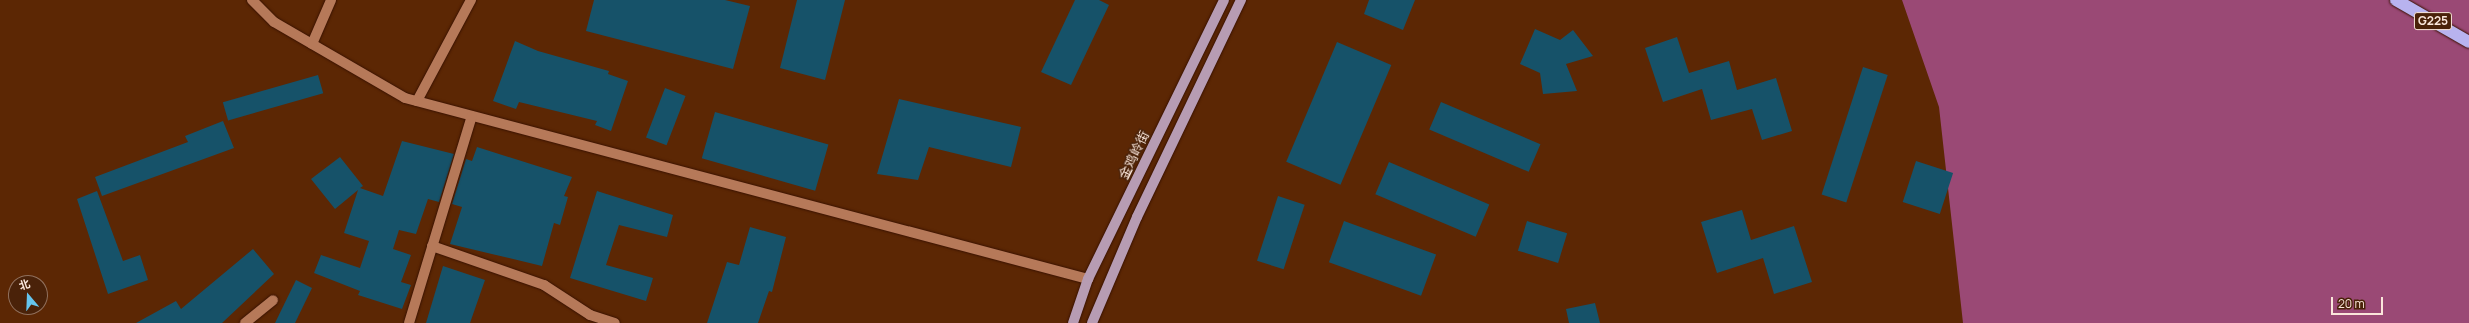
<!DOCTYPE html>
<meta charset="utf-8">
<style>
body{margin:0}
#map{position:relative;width:2469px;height:323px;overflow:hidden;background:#5c2704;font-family:Manrope,"Noto Sans SC",sans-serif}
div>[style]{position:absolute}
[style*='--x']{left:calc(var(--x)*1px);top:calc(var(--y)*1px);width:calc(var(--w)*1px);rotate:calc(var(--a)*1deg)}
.forest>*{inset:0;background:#9a4975}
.building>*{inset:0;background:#165269;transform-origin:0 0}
.roads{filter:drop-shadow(0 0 1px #391200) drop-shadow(0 0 1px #391200)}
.minor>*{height:10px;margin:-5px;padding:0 5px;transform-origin:5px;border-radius:5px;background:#b67959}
.major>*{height:10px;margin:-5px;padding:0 5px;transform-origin:5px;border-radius:5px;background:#b79cb3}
.highway>*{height:12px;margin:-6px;padding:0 6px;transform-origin:6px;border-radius:6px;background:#b8b3ef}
span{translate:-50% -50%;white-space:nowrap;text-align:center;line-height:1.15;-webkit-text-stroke:3px #4a2209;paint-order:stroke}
.shield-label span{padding:1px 3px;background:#4a2209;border:1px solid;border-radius:3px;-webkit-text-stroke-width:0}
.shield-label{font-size:12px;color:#fae6db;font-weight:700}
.street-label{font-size:13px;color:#fae6db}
.north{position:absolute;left:8px;top:275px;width:40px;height:40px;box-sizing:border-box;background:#4a2209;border:1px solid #90705d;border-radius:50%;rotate:341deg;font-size:11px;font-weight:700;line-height:16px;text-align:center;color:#fae6db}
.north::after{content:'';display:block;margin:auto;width:14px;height:18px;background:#65c5ee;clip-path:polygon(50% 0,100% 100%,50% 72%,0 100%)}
.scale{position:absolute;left:2331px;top:297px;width:52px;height:18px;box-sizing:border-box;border:2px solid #fae6db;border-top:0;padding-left:5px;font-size:12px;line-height:14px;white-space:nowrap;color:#fae6db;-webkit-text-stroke:3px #4a2209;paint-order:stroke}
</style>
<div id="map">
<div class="forest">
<div style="clip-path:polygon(1902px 0,2469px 0,2469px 323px,1963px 323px,1939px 107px)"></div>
</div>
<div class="building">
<div style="clip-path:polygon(594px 0,725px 0,750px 6px,733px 69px,586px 31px)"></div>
<div style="clip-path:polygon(797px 0,845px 0,825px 80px,780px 68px)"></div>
<div style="clip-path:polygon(1075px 0,1099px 0,1109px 5px,1071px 85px,1041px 72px)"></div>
<div style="clip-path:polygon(1369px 0,1415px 0,1403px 30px,1364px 14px)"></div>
<div style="clip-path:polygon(1535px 29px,1560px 40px,1573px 30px,1593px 56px,1566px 64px,1577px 91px,1543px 94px,1540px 73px,1520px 64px)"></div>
<div style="clip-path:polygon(1677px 37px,1689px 73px,1729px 61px,1737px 90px,1776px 78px,1792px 131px,1762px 140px,1752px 109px,1711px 120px,1702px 89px,1663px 102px,1645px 48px)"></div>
<div style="clip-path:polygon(515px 41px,538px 51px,609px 71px,608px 74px,628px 81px,611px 131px,595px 125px,597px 121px,519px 102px,516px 109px,493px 101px)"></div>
<div style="left:1337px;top:42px;width:59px;height:130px;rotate:23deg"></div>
<div style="left:1863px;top:67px;width:26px;height:134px;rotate:18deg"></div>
<div style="left:318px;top:75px;width:19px;height:99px;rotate:74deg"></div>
<div style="left:665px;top:88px;width:22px;height:53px;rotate:21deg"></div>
<div style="clip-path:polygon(899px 99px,1021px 127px,1011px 167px,929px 147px,918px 180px,877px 174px)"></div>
<div style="left:1441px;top:102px;width:108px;height:30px;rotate:23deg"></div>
<div style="left:715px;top:112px;width:118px;height:48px;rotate:16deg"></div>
<div style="clip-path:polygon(223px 121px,234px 148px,102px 196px,95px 177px,188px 142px,185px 136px)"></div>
<div style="clip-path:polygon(402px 141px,454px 154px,439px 202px,428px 199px,416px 234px,399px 230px,393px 249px,411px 255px,401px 282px,411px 285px,402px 309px,358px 295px,360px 291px,314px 273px,321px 255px,360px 268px,369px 241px,344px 233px,358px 190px,335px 209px,311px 179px,340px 157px,363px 186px,360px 188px,383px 196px)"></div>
<div style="clip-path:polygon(477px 147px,572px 177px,564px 196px,568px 197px,560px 225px,554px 223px,542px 266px,450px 244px,462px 207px,452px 204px,466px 159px,472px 161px)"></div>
<div style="left:1916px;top:161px;width:39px;height:43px;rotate:18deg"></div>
<div style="left:1389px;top:162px;width:109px;height:35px;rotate:23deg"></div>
<div style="clip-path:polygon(97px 191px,123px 261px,140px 255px,148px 280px,108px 294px,77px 199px)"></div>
<div style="clip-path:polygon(597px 191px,673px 215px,667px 237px,619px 225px,606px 265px,653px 278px,646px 301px,570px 278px)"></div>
<div style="left:1278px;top:196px;width:28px;height:68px;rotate:18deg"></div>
<div style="clip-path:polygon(1742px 210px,1751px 240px,1794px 226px,1812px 282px,1774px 294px,1763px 258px,1717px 273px,1701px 222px)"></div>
<div style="left:1344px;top:221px;width:98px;height:44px;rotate:20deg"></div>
<div style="left:1527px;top:221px;width:42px;height:31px;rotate:17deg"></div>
<div style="clip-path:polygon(750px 227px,786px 237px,772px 292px,769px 291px,758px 323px,707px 323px,727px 262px,739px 265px)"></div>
<div style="clip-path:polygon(253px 249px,274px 274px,222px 323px,136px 323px,176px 301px,181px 309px)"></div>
<div style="clip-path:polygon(443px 266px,485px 280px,470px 323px,426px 323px)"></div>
<div style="clip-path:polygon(296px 280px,312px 288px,295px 323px,275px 323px)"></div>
<div style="clip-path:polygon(1595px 303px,1600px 323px,1569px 323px,1566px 309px)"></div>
</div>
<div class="roads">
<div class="minor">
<div style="--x:252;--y:0;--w:31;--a:45"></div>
<div style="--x:274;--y:22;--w:151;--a:30.1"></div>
<div style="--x:405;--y:98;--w:707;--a:14.84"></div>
<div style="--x:312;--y:44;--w:48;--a:-66.6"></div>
<div style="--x:417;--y:101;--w:115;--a:-61.9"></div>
<div style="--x:432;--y:246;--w:119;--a:19.2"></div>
<div style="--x:544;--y:285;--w:55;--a:33.1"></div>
<div style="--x:590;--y:315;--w:26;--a:18"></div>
<div style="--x:245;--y:323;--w:36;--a:-39"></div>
<div style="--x:409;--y:323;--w:216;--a:-73.1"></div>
</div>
<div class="major">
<div style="--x:1073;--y:323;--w:46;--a:-71.2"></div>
<div style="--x:1088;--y:279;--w:310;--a:-64"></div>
<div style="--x:1092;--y:323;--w:115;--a:-67"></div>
<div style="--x:1137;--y:217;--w:241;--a:-64.4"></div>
</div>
<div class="highway">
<div style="--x:2396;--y:0;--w:84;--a:29.9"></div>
</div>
</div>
<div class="shield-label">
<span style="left:2433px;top:21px">G225</span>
</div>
<div class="street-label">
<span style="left:1134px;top:155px;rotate:-64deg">金鸡岭街</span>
</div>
<div class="north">北</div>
<div class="scale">20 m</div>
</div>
